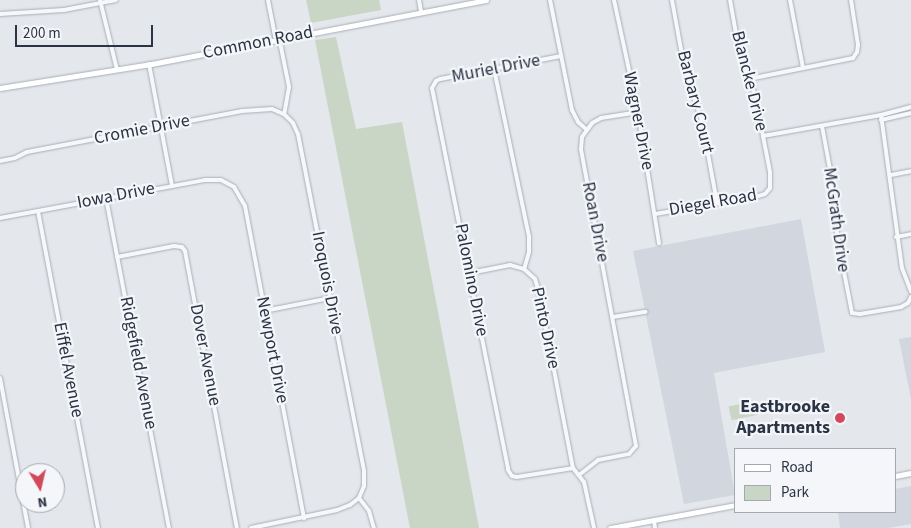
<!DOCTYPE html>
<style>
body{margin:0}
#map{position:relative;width:911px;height:528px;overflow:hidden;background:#e4e7ec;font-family:"Source Sans 3",sans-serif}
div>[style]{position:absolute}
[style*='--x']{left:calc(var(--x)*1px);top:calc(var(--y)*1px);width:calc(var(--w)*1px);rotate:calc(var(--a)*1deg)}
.built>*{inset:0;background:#d2d6de}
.green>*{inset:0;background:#c9d6c5;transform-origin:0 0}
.roads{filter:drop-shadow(0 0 1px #a9aeb7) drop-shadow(0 0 1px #a9aeb7)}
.street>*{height:4px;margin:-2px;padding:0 2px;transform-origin:2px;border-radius:2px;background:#f7f8fa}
.secondary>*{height:5px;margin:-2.5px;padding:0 2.5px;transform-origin:2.5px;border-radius:2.5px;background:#fff}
.dots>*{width:14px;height:14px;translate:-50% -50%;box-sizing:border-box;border:2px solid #f4f6f9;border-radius:50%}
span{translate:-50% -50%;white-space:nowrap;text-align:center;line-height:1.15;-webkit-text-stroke:4.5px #f4f6f9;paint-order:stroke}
.street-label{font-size:18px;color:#2b3445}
.poi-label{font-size:18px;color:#2b3445;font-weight:700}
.right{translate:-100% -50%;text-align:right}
.legend{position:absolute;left:734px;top:448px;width:162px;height:65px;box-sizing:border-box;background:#f4f6f9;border:1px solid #a4a8b1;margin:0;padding:6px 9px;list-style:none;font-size:15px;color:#2b3445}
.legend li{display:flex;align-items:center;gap:10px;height:25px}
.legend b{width:25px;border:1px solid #a4a8b1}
.north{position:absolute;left:15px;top:463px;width:50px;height:50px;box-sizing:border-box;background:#f4f6f9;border:1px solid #a4a8b1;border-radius:50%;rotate:171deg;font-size:14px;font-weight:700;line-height:20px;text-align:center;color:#2b3445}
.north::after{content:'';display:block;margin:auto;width:18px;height:22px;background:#d1495b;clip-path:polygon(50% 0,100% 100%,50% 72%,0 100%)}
.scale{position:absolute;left:15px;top:25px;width:138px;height:22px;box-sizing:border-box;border:2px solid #2b3445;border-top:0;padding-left:6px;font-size:15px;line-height:18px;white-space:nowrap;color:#2b3445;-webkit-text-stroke:4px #f4f6f9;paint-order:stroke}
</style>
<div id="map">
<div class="built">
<div style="clip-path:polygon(801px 219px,825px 352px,714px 373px,735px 495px,684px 504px,633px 251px)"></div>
<div style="clip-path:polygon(911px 337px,911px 399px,899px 339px)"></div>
<div style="clip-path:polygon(911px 486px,911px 524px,888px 528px,840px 528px,838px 512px,895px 512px,895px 489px)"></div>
</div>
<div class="green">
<div style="clip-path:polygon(306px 0,379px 0,381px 10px,311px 23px)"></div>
<div style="clip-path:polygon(336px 37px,356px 129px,402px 122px,479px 528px,410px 528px,315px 40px)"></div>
<div style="left:755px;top:401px;width:14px;height:27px;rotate:78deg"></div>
</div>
<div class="roads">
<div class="street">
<div style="--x:100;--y:0;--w:72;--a:76.3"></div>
<div style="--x:268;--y:0;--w:37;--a:79"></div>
<div style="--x:275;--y:36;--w:13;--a:61"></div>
<div style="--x:281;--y:47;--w:41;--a:78.7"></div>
<div style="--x:289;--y:87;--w:27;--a:100"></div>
<div style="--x:284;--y:114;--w:13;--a:45"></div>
<div style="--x:293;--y:123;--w:12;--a:66"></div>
<div style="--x:298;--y:134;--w:343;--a:78.9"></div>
<div style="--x:364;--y:471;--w:15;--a:90"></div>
<div style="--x:364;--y:486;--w:13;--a:113"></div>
<div style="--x:359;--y:498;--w:16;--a:52"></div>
<div style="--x:369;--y:511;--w:18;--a:74"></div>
<div style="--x:419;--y:0;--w:11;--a:80"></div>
<div style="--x:550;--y:0;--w:112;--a:78.7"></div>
<div style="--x:572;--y:110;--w:13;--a:63"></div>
<div style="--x:578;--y:122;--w:11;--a:41"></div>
<div style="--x:614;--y:0;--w:115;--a:77.9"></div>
<div style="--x:638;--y:112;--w:133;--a:80.9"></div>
<div style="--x:672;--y:0;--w:67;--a:79.7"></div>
<div style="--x:684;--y:66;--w:58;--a:71.9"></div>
<div style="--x:702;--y:121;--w:83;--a:79.6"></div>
<div style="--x:790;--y:0;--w:69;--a:79.2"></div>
<div style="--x:0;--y:14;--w:64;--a:-3.6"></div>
<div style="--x:64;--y:10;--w:53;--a:-10.9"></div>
<div style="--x:561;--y:56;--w:123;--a:169.2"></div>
<div style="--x:440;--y:79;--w:4;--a:153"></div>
<div style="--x:436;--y:81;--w:8;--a:120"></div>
<div style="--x:432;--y:88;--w:389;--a:78.7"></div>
<div style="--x:508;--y:470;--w:7;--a:56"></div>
<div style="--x:512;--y:476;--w:5;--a:11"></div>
<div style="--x:517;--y:477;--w:57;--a:-9.1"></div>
<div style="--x:149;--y:64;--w:124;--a:79.3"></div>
<div style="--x:494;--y:69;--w:172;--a:78.2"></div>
<div style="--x:529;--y:237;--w:15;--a:90"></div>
<div style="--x:529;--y:252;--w:18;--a:106"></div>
<div style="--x:749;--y:79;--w:106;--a:-11.4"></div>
<div style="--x:853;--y:58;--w:7;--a:-56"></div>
<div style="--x:857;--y:52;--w:7;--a:-82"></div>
<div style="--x:858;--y:45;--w:46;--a:-98.8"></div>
<div style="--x:881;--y:115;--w:154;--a:82.2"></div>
<div style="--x:902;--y:268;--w:25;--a:69"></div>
<div style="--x:881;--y:120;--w:31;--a:-13"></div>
<div style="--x:822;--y:126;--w:44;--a:79.5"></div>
<div style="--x:830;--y:169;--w:72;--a:83.7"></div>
<div style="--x:838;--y:241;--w:73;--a:79"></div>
<div style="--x:852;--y:313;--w:8;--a:7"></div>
<div style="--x:860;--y:314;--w:42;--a:-9.7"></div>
<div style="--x:901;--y:307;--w:8;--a:-30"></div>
<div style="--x:908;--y:303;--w:7;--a:-63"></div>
<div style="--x:763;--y:136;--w:120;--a:-10.1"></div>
<div style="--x:881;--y:115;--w:31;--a:-15"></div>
<div style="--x:0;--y:161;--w:15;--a:-11"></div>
<div style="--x:15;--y:158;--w:13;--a:-27"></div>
<div style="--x:27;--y:152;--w:219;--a:-10.8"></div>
<div style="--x:242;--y:111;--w:30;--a:-4"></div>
<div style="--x:272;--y:109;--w:13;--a:23"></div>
<div style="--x:891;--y:175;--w:20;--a:-11"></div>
<div style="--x:106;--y:198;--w:336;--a:79.2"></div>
<div style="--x:38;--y:211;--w:323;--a:79.3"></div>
<div style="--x:655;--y:214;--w:101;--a:-9.6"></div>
<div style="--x:755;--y:197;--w:10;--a:-17"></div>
<div style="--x:765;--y:194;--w:8;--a:-50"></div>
<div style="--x:770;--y:188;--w:16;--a:-90"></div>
<div style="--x:770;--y:172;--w:78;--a:-101"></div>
<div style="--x:755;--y:95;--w:42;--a:-111"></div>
<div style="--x:740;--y:56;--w:57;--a:-100.1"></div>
<div style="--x:0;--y:218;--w:208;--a:-10.5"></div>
<div style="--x:205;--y:180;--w:16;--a:0"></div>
<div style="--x:221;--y:180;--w:15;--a:28"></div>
<div style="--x:234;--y:187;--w:22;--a:60"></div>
<div style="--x:245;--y:206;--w:318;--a:79.3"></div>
<div style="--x:896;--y:237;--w:15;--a:-11"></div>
<div style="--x:117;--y:257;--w:58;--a:-10.9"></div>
<div style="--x:174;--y:246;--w:8;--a:7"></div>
<div style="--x:182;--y:247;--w:5;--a:53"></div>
<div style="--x:185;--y:251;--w:282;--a:79.4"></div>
<div style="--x:470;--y:273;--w:41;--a:-11.3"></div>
<div style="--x:510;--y:265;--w:15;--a:16"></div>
<div style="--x:524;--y:269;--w:15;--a:42"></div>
<div style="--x:535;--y:279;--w:14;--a:73"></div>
<div style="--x:539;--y:292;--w:179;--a:79.1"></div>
<div style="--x:573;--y:468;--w:18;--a:52"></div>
<div style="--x:584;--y:482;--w:47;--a:77.7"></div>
<div style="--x:264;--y:311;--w:67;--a:-11.1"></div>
<div style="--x:613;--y:317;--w:33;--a:-9"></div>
<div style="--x:0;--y:378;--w:153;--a:79.4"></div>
<div style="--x:579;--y:475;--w:24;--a:-38"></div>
<div style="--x:598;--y:460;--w:32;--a:-11"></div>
<div style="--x:629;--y:454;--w:11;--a:-49"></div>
<div style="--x:636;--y:446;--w:302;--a:-100.5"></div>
<div style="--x:581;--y:149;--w:12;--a:-85"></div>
<div style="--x:582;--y:137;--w:17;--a:-54"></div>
<div style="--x:592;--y:123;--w:10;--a:-29"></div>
<div style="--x:601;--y:118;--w:37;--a:-9"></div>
<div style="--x:654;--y:520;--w:8;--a:83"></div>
<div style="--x:251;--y:528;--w:88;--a:-11.8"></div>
<div style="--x:337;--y:510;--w:14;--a:-21"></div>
<div style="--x:350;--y:505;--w:11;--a:-38"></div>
</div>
<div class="secondary">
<div style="--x:0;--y:88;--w:153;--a:-9"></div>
<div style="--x:151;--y:64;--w:341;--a:-10.8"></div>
<div style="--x:895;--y:476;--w:16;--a:-11"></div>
<div style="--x:610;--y:528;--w:127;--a:-10.4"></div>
</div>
</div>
<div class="dots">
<div style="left:840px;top:418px;background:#d1495b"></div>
</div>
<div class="street-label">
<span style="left:258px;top:43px;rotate:-11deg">Common Road</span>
<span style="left:496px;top:69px;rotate:-11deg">Muriel Drive</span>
<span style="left:749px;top:81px;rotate:76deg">Blancke Drive</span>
<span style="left:695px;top:102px;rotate:76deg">Barbary Court</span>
<span style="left:638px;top:121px;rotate:79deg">Wagner Drive</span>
<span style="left:142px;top:130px;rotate:-11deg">Cromie Drive</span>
<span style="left:116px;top:196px;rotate:-11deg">Iowa Drive</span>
<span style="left:713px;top:203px;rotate:-10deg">Diegel Road</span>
<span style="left:836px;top:220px;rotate:82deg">McGrath Drive</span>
<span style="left:595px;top:222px;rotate:79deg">Roan Drive</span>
<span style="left:471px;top:280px;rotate:79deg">Palomino Drive</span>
<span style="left:327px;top:283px;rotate:79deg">Iroquois Drive</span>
<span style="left:545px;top:328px;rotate:78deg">Pinto Drive</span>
<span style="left:272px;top:350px;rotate:79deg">Newport Drive</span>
<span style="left:205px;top:355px;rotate:79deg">Dover Avenue</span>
<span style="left:138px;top:363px;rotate:79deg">Ridgefield Avenue</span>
<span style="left:68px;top:370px;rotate:79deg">Eiffel Avenue</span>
</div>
<div class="poi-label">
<span class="right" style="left:830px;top:418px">Eastbrooke<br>Apartments</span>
</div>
<ul class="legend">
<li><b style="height:6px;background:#fff"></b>Road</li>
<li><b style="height:14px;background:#c9d6c5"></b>Park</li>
</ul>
<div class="north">N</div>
<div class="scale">200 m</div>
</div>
